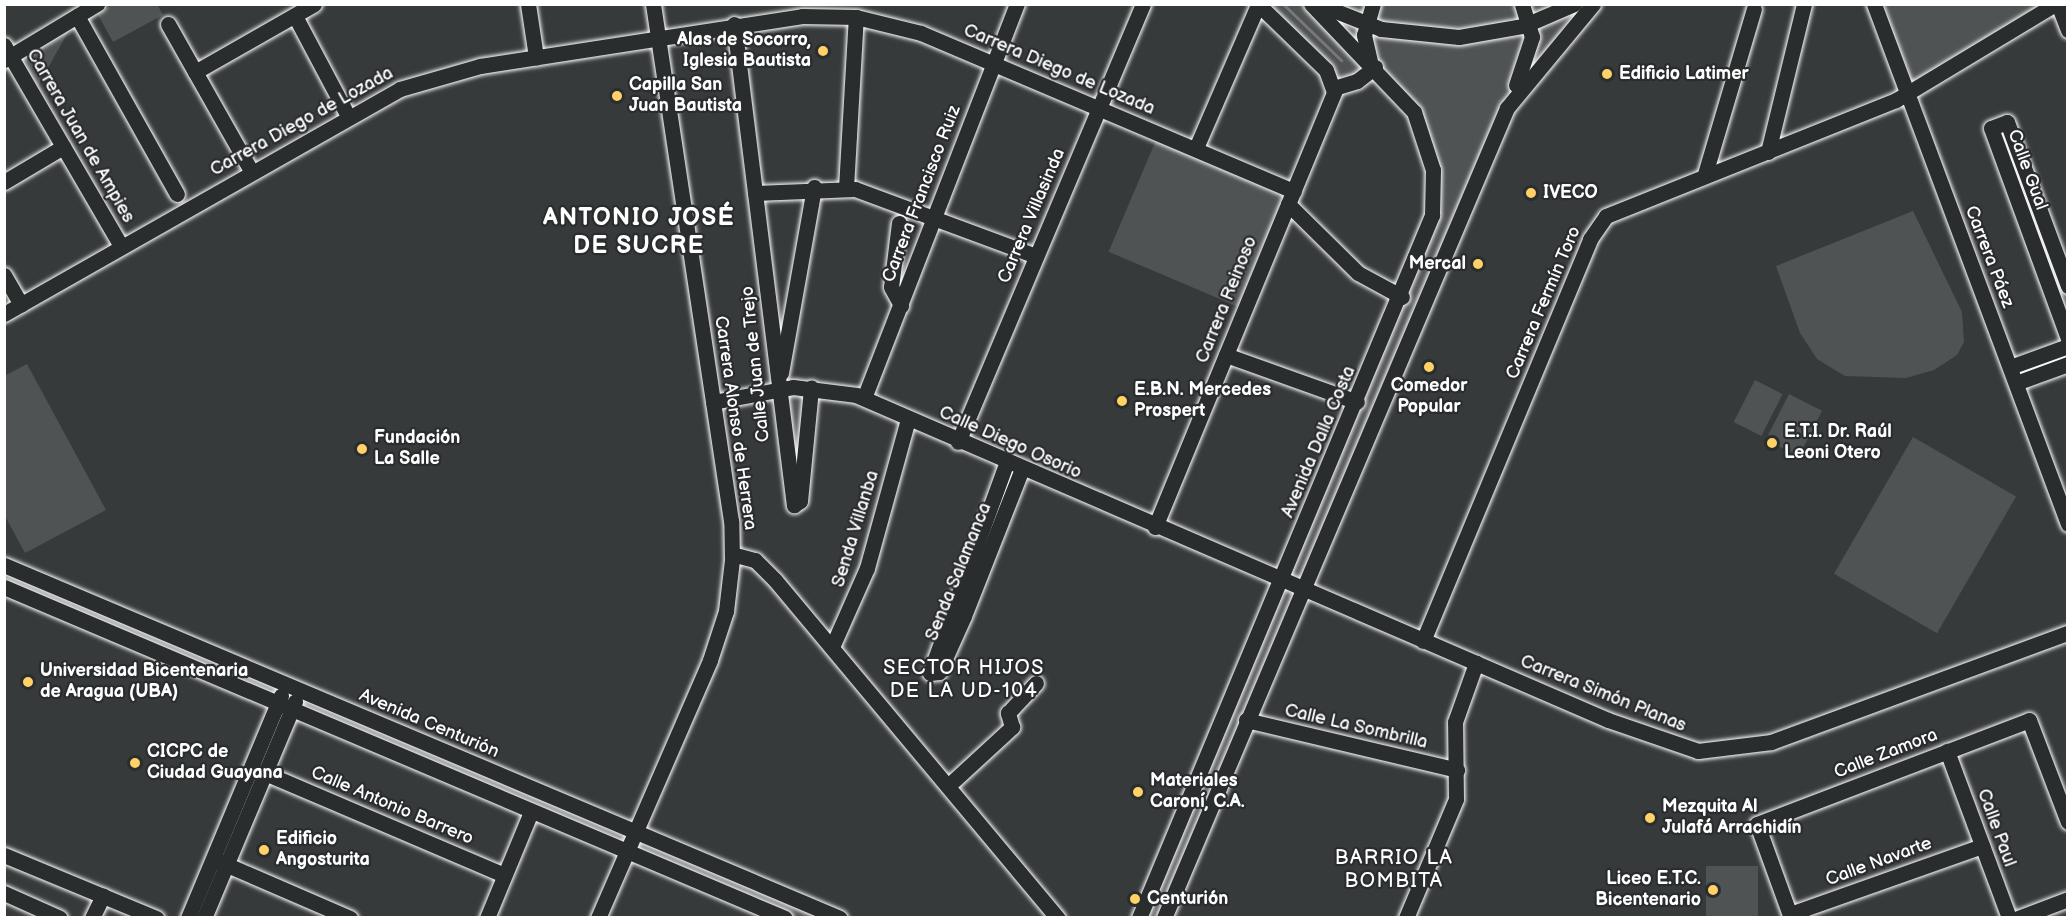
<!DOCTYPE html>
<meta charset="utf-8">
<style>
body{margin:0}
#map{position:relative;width:2072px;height:922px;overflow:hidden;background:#373a3b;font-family:"Balsamiq Sans",sans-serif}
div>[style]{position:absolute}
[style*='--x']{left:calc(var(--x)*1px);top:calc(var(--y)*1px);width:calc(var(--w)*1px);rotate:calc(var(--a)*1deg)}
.green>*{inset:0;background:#505354;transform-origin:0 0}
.stream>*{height:3px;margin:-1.5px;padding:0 1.5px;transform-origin:1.5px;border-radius:1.5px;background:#767879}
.roads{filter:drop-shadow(0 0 2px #fff) drop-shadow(0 0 2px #fff)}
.minor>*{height:15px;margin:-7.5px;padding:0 7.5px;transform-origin:7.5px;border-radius:7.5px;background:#2a2d2e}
.dots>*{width:16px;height:16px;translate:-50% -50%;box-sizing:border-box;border:3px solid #2a2d2e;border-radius:50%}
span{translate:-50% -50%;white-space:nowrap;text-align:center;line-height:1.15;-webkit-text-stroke:4.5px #2a2d2e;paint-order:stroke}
.poi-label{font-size:18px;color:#fff;font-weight:700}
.right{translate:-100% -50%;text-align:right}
.left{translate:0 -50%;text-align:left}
.street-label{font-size:18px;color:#fff}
.neighbourhood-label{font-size:20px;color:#fff;letter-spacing:1.5px}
.district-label{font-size:24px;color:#fff;font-weight:700;letter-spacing:1.5px}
.frame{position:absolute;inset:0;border:6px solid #fff;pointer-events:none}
</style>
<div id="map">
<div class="green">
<div style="clip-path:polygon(157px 4px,163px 15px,113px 42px,97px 13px,113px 5px)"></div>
<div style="clip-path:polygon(1258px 5px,1593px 5px,1521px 88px,1164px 917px,1139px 918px,1429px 226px,1425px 138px,1375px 67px,1334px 88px)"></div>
<div style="clip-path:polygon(1874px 5px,2055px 5px,1907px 94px)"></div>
<div style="clip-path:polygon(77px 16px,33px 95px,11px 56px)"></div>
<div style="left:1159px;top:133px;width:147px;height:129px;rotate:23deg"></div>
<div style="clip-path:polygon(2020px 157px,2067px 286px,2067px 316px,2003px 162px)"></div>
<div style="clip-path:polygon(1913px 211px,1962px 312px,1964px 342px,1957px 355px,1934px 370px,1906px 378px,1845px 376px,1817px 359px,1800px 333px,1776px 266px)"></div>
<div style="clip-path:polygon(27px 364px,106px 510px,25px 553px,5px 516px,4px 376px)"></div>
<div style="left:1755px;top:380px;width:31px;height:47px;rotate:27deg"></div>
<div style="clip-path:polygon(807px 387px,797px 505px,779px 388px)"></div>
<div style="left:1789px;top:394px;width:37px;height:51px;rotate:27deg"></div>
<div style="left:1913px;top:437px;width:119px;height:158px;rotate:30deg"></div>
<div style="clip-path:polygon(4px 565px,286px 685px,278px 704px,291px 709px,299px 690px,840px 917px,785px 917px,291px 710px,204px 917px,188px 917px,278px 704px,5px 587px)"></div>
<div style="left:1706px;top:866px;width:52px;height:51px"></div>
</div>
<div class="stream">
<div style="--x:1283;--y:4;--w:81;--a:44"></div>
</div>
<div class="roads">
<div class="minor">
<div style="--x:528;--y:4;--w:54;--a:81.4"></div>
<div style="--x:1318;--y:4;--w:68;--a:21.6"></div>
<div style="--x:1381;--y:29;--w:78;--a:5.9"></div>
<div style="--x:1459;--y:37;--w:65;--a:-9.8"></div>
<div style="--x:1523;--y:26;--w:56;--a:-23.3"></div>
<div style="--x:1874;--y:4;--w:555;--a:69.54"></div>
<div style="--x:2058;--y:4;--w:28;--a:69"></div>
<div style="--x:77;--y:16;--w:204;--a:60.7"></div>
<div style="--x:295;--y:16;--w:113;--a:62.1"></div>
<div style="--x:168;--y:24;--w:169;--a:60.5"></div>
<div style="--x:734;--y:24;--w:485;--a:82.9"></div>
<div style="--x:794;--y:505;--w:7;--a:-34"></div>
<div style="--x:800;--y:501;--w:114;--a:-84.4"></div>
<div style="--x:4;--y:45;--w:233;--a:59.8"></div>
<div style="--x:4;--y:60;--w:109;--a:-31.1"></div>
<div style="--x:1370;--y:61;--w:27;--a:-103"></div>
<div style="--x:1364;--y:35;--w:32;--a:-74"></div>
<div style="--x:195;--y:72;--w:137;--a:-29.7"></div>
<div style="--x:1516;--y:85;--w:51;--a:-71.6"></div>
<div style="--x:1532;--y:37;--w:34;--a:-107"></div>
<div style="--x:1334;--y:88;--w:24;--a:-17"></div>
<div style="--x:1357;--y:81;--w:23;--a:-38"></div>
<div style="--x:1196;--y:148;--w:156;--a:-66.6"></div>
<div style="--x:1768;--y:152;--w:152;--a:-76.3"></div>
<div style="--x:1705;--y:174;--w:172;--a:-73.5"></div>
<div style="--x:4;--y:182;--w:69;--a:-30.7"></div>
<div style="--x:846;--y:188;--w:171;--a:-86.7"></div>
<div style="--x:755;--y:193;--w:100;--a:-2.3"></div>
<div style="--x:855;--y:189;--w:193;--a:20.3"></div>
<div style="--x:1288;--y:204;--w:98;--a:44.6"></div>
<div style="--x:1358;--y:273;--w:50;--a:28.6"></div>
<div style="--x:899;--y:223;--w:64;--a:97.1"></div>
<div style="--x:891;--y:287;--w:21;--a:61"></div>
<div style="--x:4;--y:275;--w:34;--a:60"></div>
<div style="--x:2068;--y:286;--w:175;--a:-110.4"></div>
<div style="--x:2007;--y:122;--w:17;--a:159"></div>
<div style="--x:1991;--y:128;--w:224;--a:69.9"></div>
<div style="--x:4;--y:314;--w:455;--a:-29.6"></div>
<div style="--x:400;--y:89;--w:83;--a:-16"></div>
<div style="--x:480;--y:66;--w:326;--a:-8.8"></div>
<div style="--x:802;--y:16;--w:54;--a:1.1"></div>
<div style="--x:856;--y:17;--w:67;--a:13.8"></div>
<div style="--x:921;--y:33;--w:405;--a:23"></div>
<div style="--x:1226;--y:355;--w:139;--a:19.7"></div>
<div style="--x:2010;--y:367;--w:62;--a:-19.9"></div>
<div style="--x:781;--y:373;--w:189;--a:-79.9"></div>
<div style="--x:2016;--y:383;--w:55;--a:-20.1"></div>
<div style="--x:864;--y:398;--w:423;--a:-68.8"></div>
<div style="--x:713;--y:402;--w:81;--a:-10.6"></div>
<div style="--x:793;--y:387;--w:64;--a:7.2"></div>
<div style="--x:856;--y:395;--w:819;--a:23.37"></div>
<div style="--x:1608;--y:720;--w:95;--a:19"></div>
<div style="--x:1698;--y:751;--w:74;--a:-7"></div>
<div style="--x:1771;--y:742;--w:316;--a:-20.2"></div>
<div style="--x:958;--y:442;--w:475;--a:-67.1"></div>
<div style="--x:1006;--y:464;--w:222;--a:110"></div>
<div style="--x:930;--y:673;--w:9;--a:-6"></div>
<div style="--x:939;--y:672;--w:61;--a:-65.9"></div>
<div style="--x:964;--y:616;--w:156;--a:-68.5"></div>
<div style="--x:1155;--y:527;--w:470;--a:-67.6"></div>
<div style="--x:1334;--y:92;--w:23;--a:-110"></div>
<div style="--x:1326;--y:70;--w:95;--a:-135.9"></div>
<div style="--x:732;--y:554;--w:24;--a:15"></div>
<div style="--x:755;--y:560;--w:28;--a:45"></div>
<div style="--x:775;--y:580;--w:441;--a:50.1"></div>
<div style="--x:4;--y:565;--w:907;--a:22.89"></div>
<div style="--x:4;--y:587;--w:848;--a:22.97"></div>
<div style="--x:1423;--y:641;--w:435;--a:-67.4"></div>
<div style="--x:1590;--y:239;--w:28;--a:-55"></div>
<div style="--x:1606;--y:216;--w:312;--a:-21.8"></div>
<div style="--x:1896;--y:100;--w:186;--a:-31.1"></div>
<div style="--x:832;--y:647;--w:86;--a:-66.1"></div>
<div style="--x:867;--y:568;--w:155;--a:-74.6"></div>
<div style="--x:1246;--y:720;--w:217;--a:13.3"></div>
<div style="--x:1947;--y:751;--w:178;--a:69.6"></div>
<div style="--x:265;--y:773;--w:260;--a:23.1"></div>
<div style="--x:949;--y:785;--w:86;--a:-42.6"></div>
<div style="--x:1012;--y:727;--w:15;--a:-106"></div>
<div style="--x:1008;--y:713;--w:41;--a:-47"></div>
<div style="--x:4;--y:855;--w:165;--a:22.5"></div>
<div style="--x:218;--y:861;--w:144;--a:23.4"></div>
<div style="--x:4;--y:893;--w:61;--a:24.1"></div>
<div style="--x:1790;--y:914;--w:204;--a:-19.5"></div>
<div style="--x:92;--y:918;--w:25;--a:-64"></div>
<div style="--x:188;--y:918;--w:241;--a:-67.3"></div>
<div style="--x:204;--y:918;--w:235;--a:-67.2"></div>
<div style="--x:487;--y:918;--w:115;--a:-67.5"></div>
<div style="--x:598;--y:918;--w:281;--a:-66.5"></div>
<div style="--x:710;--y:660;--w:52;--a:-71.9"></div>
<div style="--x:726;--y:611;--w:51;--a:-83.3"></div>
<div style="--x:732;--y:560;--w:39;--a:-91"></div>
<div style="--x:731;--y:521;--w:523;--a:-98.58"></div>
<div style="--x:1139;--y:918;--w:762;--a:-67.37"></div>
<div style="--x:1432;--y:215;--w:45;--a:-88.7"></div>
<div style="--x:1433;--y:170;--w:61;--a:-108.1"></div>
<div style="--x:1414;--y:112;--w:149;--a:-133.6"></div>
<div style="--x:1164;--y:918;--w:880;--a:-67.05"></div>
<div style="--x:1507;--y:108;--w:135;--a:-50.4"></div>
<div style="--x:1406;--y:918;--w:129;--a:-67.2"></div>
<div style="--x:1456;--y:799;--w:77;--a:-90.7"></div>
<div style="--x:1455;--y:722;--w:63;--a:-70.4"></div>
<div style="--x:1791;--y:918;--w:100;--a:-109.9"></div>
<div style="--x:1757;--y:824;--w:291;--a:-20.9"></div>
<div style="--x:2029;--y:720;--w:109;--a:69.1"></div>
<div style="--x:2018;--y:918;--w:53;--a:-20.8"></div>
</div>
</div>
<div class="dots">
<div style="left:823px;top:51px;background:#ffd166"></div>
<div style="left:1607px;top:74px;background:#ffd166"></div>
<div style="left:617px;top:96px;background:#ffd166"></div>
<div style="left:1531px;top:193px;background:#ffd166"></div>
<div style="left:1478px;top:264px;background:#ffd166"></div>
<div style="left:1429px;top:367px;background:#ffd166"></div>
<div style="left:1122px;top:401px;background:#ffd166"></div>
<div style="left:1772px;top:443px;background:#ffd166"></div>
<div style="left:362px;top:449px;background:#ffd166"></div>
<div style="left:28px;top:682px;background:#ffd166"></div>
<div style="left:135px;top:763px;background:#ffd166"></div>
<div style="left:1138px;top:792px;background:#ffd166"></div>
<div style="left:1650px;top:818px;background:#ffd166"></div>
<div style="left:264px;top:850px;background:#ffd166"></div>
<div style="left:1713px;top:890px;background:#ffd166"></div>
<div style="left:1135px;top:899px;background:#ffd166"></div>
</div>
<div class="poi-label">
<span class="right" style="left:811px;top:51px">Alas de Socorro,<br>Iglesia Bautista</span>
<span class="left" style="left:1619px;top:74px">Edificio Latimer</span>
<span class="left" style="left:629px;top:96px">Capilla San<br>Juan Bautista</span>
<span class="left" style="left:1543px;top:193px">IVECO</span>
<span class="right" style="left:1466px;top:264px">Mercal</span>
<span style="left:1429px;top:397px">Comedor<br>Popular</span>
<span class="left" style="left:1134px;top:401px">E.B.N. Mercedes<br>Prospert</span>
<span class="left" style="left:1784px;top:443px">E.T.I. Dr. Raúl<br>Leoni Otero</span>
<span class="left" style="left:374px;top:449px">Fundación<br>La Salle</span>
<span class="left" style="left:40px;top:682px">Universidad Bicentenaria<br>de Aragua (UBA)</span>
<span class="left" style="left:147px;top:763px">CICPC de<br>Ciudad Guayana</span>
<span class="left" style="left:1150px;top:792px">Materiales<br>Caroní, C.A.</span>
<span class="left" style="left:1662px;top:818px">Mezquita Al<br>Julafá Arrachidín</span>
<span class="left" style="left:276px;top:850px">Edificio<br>Angosturita</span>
<span class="right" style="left:1701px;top:890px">Liceo E.T.C.<br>Bicentenario</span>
<span class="left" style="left:1147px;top:899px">Centurión</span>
</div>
<div class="street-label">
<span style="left:1059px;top:70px;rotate:23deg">Carrera Diego de Lozada</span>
<span style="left:302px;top:122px;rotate:-29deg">Carrera Diego de Lozada</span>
<span style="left:80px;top:136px;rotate:60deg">Carrera Juan de Ampies</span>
<span style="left:2027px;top:170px;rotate:70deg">Calle Gual</span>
<span style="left:922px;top:194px;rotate:-69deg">Carrera Francisco Ruiz</span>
<span style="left:1032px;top:216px;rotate:-67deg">Carrera Villasinda</span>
<span style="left:1989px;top:257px;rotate:69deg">Carrera Páez</span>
<span style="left:1227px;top:300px;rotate:-68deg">Carrera Reinoso</span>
<span style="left:1544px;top:303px;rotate:-67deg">Carrera Fermín Toro</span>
<span style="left:756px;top:364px;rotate:-96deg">Calle Juan de Trejo</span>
<span style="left:735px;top:423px;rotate:82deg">Carrera Alonso de Herrera</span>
<span style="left:1319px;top:442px;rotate:-67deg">Avenida Dalla Costa</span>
<span style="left:1010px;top:443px;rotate:24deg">Calle Diego Osorio</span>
<span style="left:856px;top:529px;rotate:-73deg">Senda Villanba</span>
<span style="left:959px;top:572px;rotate:-68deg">Senda Salamanca</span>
<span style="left:1603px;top:694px;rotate:22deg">Carrera Simón Planas</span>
<span style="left:429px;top:724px;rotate:23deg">Avenida Centurión</span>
<span style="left:1356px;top:727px;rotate:13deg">Calle La Sombrilla</span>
<span style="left:1886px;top:754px;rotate:-21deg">Calle Zamora</span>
<span style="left:392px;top:806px;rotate:23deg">Calle Antonio Barrero</span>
<span style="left:1996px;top:828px;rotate:70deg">Calle Paul</span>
<span style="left:1879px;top:862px;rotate:-20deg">Calle Navarte</span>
</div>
<div class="neighbourhood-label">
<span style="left:964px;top:680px">SECTOR HIJOS<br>DE LA UD-104</span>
<span style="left:1394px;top:870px">BARRIO LA<br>BOMBITA</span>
</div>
<div class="district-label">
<span style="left:639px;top:232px">ANTONIO JOSÉ<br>DE SUCRE</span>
</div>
<div class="frame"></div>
</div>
